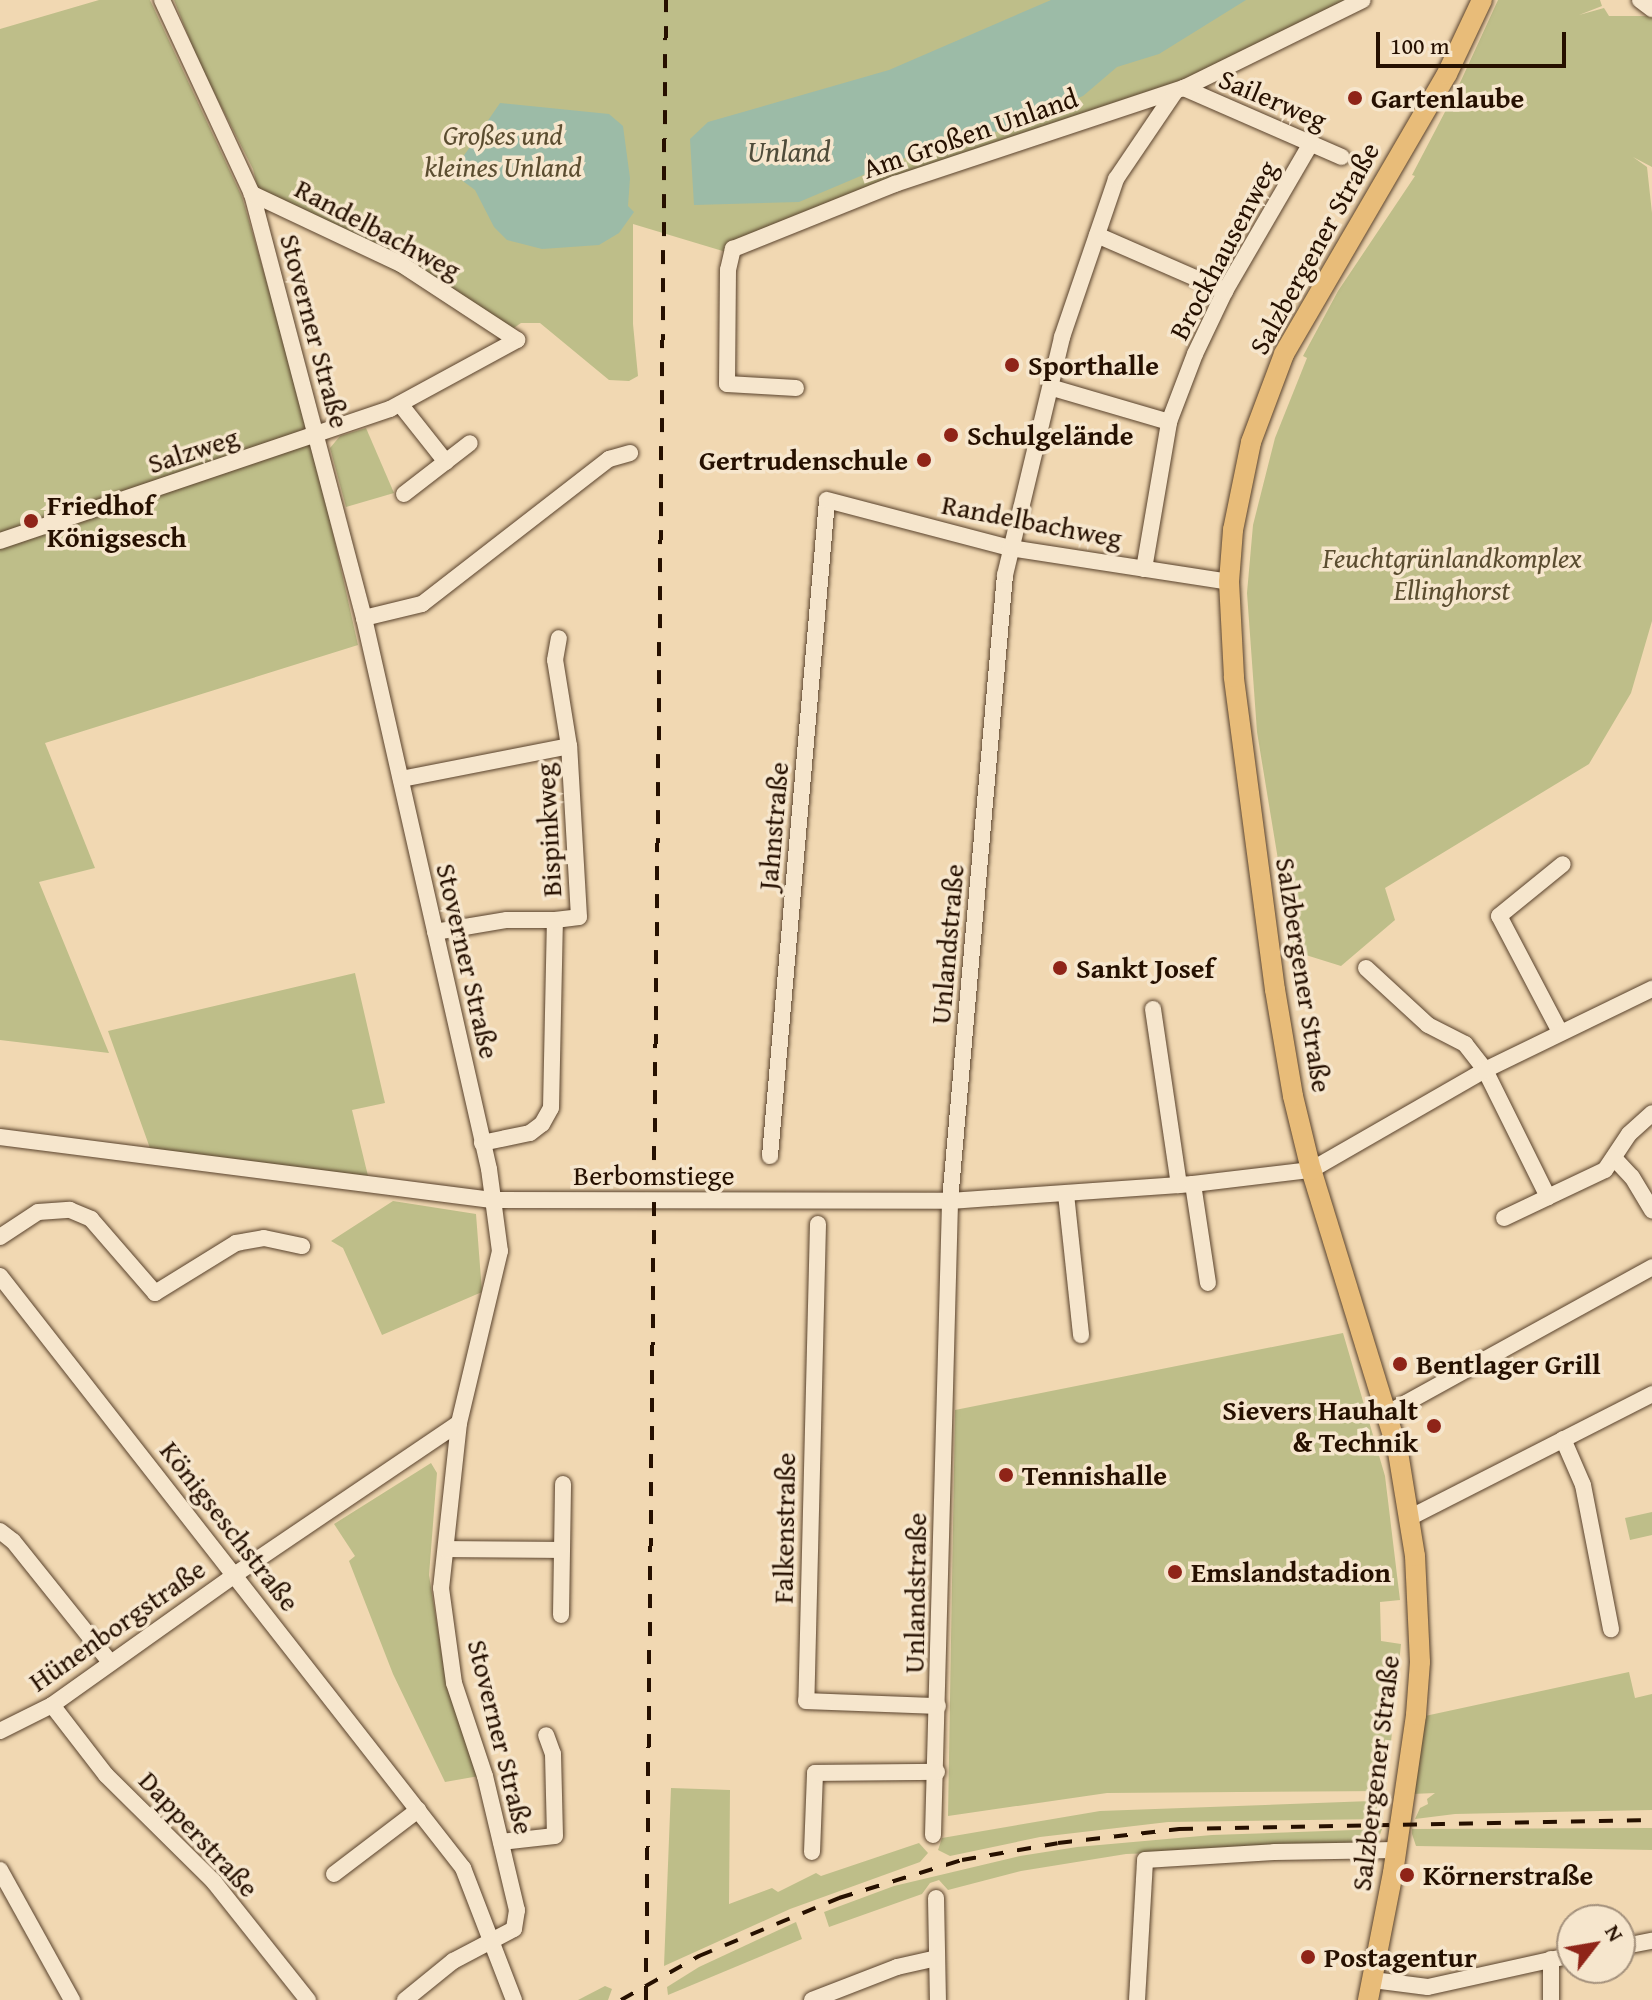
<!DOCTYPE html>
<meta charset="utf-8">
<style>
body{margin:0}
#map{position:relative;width:1652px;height:2000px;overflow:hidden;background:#f1d8b2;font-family:"Gentium Book Plus",serif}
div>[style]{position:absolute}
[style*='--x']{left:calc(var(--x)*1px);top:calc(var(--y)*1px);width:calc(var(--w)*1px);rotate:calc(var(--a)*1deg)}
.green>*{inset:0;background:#bebe89}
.water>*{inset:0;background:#9cbba7}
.roads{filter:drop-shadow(0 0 2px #59422c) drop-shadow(0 0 2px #59422c)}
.minor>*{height:16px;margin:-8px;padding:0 8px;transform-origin:8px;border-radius:8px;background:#f6e6cd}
.major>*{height:20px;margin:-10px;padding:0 10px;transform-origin:10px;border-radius:10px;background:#e8bc79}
.rail>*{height:4px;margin-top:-2px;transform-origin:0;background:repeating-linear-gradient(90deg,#261000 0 14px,transparent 0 28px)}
.dots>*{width:22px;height:22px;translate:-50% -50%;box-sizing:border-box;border:4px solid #f6e6cd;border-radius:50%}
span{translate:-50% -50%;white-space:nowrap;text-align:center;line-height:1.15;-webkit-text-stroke:7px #f6e6cd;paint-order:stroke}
.poi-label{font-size:28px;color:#261000;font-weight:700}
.left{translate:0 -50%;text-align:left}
.right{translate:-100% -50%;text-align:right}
.street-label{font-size:28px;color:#261000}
.park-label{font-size:28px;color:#5b4d30;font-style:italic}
.water-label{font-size:30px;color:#4f4c3a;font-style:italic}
.north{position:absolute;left:1556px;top:1904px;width:80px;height:80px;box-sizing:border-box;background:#f6e6cd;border:2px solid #a3907b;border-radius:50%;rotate:59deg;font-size:22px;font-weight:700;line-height:32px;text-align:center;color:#261000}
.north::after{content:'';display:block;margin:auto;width:28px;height:36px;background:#8f2418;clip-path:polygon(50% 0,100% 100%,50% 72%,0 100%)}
.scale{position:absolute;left:1376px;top:32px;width:190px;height:36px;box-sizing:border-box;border:4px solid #261000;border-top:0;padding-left:10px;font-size:24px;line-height:28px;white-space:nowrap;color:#261000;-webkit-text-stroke:6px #f6e6cd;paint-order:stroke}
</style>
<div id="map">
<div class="green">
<div style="clip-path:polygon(99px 0,150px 0,242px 197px,310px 431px,358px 645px,45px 743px,95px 868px,39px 882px,109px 1053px,0 1040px,0 29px)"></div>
<div style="clip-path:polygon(174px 0,1348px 0,1196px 77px,1069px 118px,795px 220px,726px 252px,633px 224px,633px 324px,638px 376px,629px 381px,609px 380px,540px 323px,521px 323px,508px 332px,260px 198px,253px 169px,199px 63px)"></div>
<div style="clip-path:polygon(1498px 0,1600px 0,1602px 6px,1579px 15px,1604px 8px,1609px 16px,1652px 16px,1652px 167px,1633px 157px,1647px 167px,1652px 213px,1652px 621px,1631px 693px,1589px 764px,1385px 888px,1395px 920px,1341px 966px,1293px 951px,1257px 732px,1247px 593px,1253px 525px,1275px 438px,1307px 358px,1303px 356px,1338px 291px,1415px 176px,1412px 175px,1458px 87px,1464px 88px,1459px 85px)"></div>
<div style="clip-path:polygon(366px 428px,394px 493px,346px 507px,330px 448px,340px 436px)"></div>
<div style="clip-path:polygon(355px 973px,385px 1103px,352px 1110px,368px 1176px,151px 1151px,108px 1031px)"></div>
<div style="clip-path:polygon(393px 1201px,476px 1214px,482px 1292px,382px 1335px,343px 1248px,331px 1241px)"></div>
<div style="clip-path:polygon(1343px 1333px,1385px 1476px,1400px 1600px,1380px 1602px,1381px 1641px,1401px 1644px,1386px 1791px,1107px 1793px,948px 1816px,955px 1410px)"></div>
<div style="clip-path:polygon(431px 1463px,437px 1473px,429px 1575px,446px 1681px,479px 1776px,445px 1782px,393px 1674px,349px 1561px,355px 1556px,334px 1524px)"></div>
<div style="clip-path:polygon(1652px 1512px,1652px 1535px,1630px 1540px,1625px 1518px)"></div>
<div style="clip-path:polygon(1629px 1672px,1635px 1698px,1652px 1694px,1652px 1810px,1455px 1814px,1415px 1819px,1420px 1808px,1428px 1804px,1427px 1799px,1435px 1793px,1412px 1794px,1425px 1716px)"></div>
<div style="clip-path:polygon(671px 1788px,730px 1790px,729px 1904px,772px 1888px,778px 1892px,816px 1873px,821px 1876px,919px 1843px,928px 1853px,920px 1862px,790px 1909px,664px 1966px)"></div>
<div style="clip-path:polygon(1371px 1801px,1383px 1804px,1383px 1819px,1168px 1822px,1040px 1837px,950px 1856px,938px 1850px,942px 1838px,1100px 1811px)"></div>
<div style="clip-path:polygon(1652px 1828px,1652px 1850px,1416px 1846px,1412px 1834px,1412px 1829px)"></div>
<div style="clip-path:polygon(1382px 1829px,1376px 1845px,1126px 1854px,1021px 1871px,948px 1890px,939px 1880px,930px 1883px,922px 1894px,829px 1927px,824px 1912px,894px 1886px,1020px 1856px,1077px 1847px,1212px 1835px)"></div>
<div style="clip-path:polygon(796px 1922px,802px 1939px,668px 1995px,667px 1987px,699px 1967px)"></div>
<div style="clip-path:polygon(605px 1986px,612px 1989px,608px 2000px,578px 2000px)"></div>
</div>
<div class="water">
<div style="clip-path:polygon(1051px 0,1246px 0,1159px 54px,1117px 67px,1083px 96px,964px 145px,901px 159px,799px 202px,694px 205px,690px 139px,708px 122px,889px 70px)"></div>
<div style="clip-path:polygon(500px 103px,609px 114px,623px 126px,630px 178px,628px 206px,634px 212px,619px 233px,599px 245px,542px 249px,507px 240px,494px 227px,475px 190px,452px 173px)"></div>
</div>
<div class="roads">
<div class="minor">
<div style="--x:162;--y:0;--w:214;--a:65.1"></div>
<div style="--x:252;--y:194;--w:439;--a:75.2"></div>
<div style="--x:364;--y:618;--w:565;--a:77.22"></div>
<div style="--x:489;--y:1169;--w:83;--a:82.4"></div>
<div style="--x:500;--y:1251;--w:177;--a:103.4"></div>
<div style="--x:459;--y:1423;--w:166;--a:96.2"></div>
<div style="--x:441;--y:1588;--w:96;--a:82.2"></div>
<div style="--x:454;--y:1683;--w:98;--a:71.6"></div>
<div style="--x:485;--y:1776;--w:138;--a:76.6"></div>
<div style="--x:517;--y:1910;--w:19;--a:99"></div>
<div style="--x:514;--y:1929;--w:69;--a:152.3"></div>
<div style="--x:453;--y:1961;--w:62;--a:140.9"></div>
<div style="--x:1640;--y:0;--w:15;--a:37"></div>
<div style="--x:1184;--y:88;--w:172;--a:23.6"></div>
<div style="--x:1097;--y:235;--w:140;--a:23.6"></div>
<div style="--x:796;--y:388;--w:69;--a:-176.7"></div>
<div style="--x:727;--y:384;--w:114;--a:-89.5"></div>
<div style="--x:728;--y:270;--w:22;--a:-77"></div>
<div style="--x:733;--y:249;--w:175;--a:-21.9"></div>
<div style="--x:895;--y:184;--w:305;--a:-18.4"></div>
<div style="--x:1184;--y:88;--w:199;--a:-26.2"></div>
<div style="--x:1053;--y:388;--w:121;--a:16.3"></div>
<div style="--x:400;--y:404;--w:74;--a:51.6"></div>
<div style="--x:404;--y:494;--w:83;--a:-37.7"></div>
<div style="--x:0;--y:541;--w:412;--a:-18.7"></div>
<div style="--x:390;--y:409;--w:145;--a:-28.5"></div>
<div style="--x:517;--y:340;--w:139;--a:-146.8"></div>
<div style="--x:401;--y:264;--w:165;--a:-154.8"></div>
<div style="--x:1144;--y:569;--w:149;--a:-80.3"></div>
<div style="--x:1169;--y:422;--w:73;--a:-69.1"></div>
<div style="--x:1195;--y:354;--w:70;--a:-64.5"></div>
<div style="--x:1225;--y:291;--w:171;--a:-59.8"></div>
<div style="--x:364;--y:618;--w:60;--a:-13.6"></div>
<div style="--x:422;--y:604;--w:237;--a:-37.8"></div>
<div style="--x:609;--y:459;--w:22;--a:-16"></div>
<div style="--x:401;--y:779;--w:171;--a:-11.1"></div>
<div style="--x:435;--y:932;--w:73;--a:-9.5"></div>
<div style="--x:507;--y:920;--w:48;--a:0"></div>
<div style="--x:1366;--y:968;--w:84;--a:42.6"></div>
<div style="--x:1428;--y:1025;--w:42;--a:27.2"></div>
<div style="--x:1465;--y:1044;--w:33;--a:52"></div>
<div style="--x:1485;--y:1070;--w:142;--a:63.6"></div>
<div style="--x:1548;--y:1197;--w:63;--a:-25.3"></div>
<div style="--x:1605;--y:1170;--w:43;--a:-56.3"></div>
<div style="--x:1629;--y:1134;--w:31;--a:-42"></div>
<div style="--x:1153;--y:1009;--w:178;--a:81.6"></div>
<div style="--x:1560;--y:1032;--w:131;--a:-117.7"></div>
<div style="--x:1499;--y:916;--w:82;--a:-39.1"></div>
<div style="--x:0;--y:1137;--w:496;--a:7.3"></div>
<div style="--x:492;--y:1200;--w:458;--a:0.1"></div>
<div style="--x:950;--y:1201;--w:244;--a:-4"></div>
<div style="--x:1193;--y:1184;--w:119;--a:-6.8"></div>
<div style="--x:1311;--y:1170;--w:201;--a:-29.9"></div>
<div style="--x:1485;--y:1070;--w:186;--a:-25.9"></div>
<div style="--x:482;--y:1143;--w:49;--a:-11.8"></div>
<div style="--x:530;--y:1133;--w:15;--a:-37"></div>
<div style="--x:542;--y:1124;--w:18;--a:-61"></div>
<div style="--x:551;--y:1108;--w:188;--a:-88.8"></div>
<div style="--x:555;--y:920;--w:24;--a:-7"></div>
<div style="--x:579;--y:917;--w:171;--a:-93.3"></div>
<div style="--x:569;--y:746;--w:87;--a:-99.2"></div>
<div style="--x:555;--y:660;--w:22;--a:-80"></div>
<div style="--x:770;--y:1156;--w:658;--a:-85.03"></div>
<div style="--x:827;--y:500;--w:189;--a:14.7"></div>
<div style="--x:1010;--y:548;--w:222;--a:8.8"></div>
<div style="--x:1614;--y:1158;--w:26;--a:47"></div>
<div style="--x:1632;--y:1177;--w:39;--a:59"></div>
<div style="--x:1193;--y:1184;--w:100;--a:81.4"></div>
<div style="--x:1066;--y:1194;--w:142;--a:83.9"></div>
<div style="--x:1504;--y:1218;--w:49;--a:-25.5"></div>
<div style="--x:818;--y:1224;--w:477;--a:91.4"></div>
<div style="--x:806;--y:1701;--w:132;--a:2.2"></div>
<div style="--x:0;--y:1237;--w:45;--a:-33.3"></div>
<div style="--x:38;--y:1212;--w:32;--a:-4"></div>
<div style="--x:70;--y:1210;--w:23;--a:23"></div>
<div style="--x:91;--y:1219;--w:98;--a:49.1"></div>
<div style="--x:155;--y:1293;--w:95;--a:-31.7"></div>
<div style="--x:236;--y:1243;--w:28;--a:-10"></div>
<div style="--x:264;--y:1238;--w:39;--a:12"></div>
<div style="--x:0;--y:1276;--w:752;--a:51.97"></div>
<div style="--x:463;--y:1868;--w:142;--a:68.9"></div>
<div style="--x:1388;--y:1413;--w:302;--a:-28.9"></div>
<div style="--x:1563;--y:1439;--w:50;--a:66.5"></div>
<div style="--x:1583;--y:1485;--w:147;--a:79"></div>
<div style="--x:1411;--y:1517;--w:271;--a:-27"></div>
<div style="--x:0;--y:1531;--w:16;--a:38"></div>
<div style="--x:13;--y:1541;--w:155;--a:51.3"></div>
<div style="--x:446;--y:1549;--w:114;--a:0.5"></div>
<div style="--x:561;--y:1615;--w:131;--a:-89.1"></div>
<div style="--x:52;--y:1705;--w:88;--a:52.4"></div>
<div style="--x:106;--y:1775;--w:152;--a:44.7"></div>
<div style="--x:214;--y:1882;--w:151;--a:51.5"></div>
<div style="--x:0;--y:1731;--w:58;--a:-26.6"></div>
<div style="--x:52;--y:1705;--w:226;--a:-35.4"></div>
<div style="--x:236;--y:1574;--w:269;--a:-34.1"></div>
<div style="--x:933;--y:1835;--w:634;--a:-88.46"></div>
<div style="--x:950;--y:1201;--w:628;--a:-84.98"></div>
<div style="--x:1005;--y:575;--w:245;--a:-76.5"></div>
<div style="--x:1062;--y:337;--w:167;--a:-71.1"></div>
<div style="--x:1116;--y:179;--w:105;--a:-55.9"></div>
<div style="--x:501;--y:1842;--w:54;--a:-6.3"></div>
<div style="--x:555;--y:1836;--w:82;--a:-91.4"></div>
<div style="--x:553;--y:1754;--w:20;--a:-110"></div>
<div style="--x:812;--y:1852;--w:79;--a:-87.8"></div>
<div style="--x:815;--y:1773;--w:122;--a:-0.5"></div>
<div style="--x:0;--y:1870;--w:149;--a:61"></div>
<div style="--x:334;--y:1874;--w:106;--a:-37.3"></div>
<div style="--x:936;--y:1898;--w:102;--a:88.9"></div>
<div style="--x:1620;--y:1947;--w:33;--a:-11"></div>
<div style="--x:1551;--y:1959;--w:41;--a:90"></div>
<div style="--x:1373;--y:1980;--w:55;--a:7.3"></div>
<div style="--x:1428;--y:1987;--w:148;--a:-12.5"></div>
<div style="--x:812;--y:2000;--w:91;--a:-21.2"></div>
<div style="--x:897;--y:1967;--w:41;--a:-12.7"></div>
<div style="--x:1137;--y:2000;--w:140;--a:-86.7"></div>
<div style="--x:1145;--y:1860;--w:129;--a:-3.5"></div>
<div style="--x:1274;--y:1852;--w:122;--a:-0.9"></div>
</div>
<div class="major">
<div style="--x:1368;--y:2000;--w:129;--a:-78.9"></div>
<div style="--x:1393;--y:1873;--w:160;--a:-81.7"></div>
<div style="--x:1416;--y:1715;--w:53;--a:-85.7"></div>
<div style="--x:1420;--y:1662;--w:106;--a:-92.7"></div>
<div style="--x:1415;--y:1556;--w:105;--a:-99.3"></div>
<div style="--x:1398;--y:1452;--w:295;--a:-107.1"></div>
<div style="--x:1311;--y:1170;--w:76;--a:-103.7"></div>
<div style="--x:1293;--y:1096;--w:108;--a:-99.6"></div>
<div style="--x:1275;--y:990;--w:316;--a:-97.5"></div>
<div style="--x:1234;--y:677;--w:95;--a:-93"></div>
<div style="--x:1229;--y:582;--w:52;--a:-85.6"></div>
<div style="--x:1233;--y:530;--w:90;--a:-78.4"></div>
<div style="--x:1251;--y:442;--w:94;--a:-69.4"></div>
<div style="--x:1284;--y:354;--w:324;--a:-59.8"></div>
<div style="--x:1447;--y:74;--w:82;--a:-64.7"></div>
</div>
</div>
<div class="rail">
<div style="--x:621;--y:2000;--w:90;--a:-29.4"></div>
<div style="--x:699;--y:1956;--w:152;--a:-22.5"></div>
<div style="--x:839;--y:1898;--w:129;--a:-17.2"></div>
<div style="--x:962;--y:1860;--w:97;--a:-10"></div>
<div style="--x:1058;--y:1843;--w:122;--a:-6.6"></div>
<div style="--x:1179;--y:1829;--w:473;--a:-1.1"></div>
<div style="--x:646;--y:2000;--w:2000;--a:-89.43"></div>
</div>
<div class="dots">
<div style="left:1355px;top:98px;background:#8f2418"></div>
<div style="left:1012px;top:365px;background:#8f2418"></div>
<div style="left:951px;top:435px;background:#8f2418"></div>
<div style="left:924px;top:460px;background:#8f2418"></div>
<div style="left:31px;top:521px;background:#8f2418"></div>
<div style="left:1060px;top:968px;background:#8f2418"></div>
<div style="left:1400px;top:1364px;background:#8f2418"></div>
<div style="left:1434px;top:1426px;background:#8f2418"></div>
<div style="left:1006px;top:1475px;background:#8f2418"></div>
<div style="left:1175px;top:1572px;background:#8f2418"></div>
<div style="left:1407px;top:1875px;background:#8f2418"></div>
<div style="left:1308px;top:1957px;background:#8f2418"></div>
</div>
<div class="poi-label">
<span class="left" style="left:1371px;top:98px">Gartenlaube</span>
<span class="left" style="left:1028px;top:365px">Sporthalle</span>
<span class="left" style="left:967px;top:435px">Schulgelände</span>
<span class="right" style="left:908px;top:460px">Gertrudenschule</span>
<span class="left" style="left:47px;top:521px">Friedhof<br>Königsesch</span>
<span class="left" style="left:1076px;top:968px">Sankt Josef</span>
<span class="left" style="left:1416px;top:1364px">Bentlager Grill</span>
<span class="right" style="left:1418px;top:1426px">Sievers Hauhalt<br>&amp; Technik</span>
<span class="left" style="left:1022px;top:1475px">Tennishalle</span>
<span class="left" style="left:1191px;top:1572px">Emslandstadion</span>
<span class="left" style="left:1423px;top:1875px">Körnerstraße</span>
<span class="left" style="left:1324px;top:1957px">Postagentur</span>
</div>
<div class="street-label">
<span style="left:1273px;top:99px;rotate:23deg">Sailerweg</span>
<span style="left:970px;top:133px;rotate:-19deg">Am Großen Unland</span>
<span style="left:378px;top:229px;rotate:28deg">Randelbachweg</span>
<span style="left:1314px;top:248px;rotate:-61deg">Salzbergener Straße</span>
<span style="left:1223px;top:250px;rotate:-62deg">Brockhausenweg</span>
<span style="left:315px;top:331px;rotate:75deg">Stoverner Straße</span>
<span style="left:193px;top:450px;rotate:-18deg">Salzweg</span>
<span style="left:1032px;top:521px;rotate:11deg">Randelbachweg</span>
<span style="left:773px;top:826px;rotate:-85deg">Jahnstraße</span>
<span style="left:548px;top:830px;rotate:-93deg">Bispinkweg</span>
<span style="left:947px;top:944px;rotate:-85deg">Unlandstraße</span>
<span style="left:468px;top:961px;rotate:77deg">Stoverner Straße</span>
<span style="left:1304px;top:975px;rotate:81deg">Salzbergener Straße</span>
<span style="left:654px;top:1175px">Berbomstiege</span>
<span style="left:230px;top:1526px;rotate:52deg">Königseschstraße</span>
<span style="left:784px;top:1528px;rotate:-89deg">Falkenstraße</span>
<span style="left:915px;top:1593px;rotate:-89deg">Unlandstraße</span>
<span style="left:117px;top:1625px;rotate:-35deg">Hünenborgstraße</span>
<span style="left:501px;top:1737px;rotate:76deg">Stoverner Straße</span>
<span style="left:1375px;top:1773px;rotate:-83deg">Salzbergener Straße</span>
<span style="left:199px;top:1834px;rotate:47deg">Dapperstraße</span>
</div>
<div class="park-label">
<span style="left:503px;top:151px">Großes und<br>kleines Unland</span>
<span style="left:1452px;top:574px">Feuchtgrünlandkomplex<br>Ellinghorst</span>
</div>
<div class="water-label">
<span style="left:789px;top:151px">Unland</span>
</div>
<div class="north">N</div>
<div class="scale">100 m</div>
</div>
